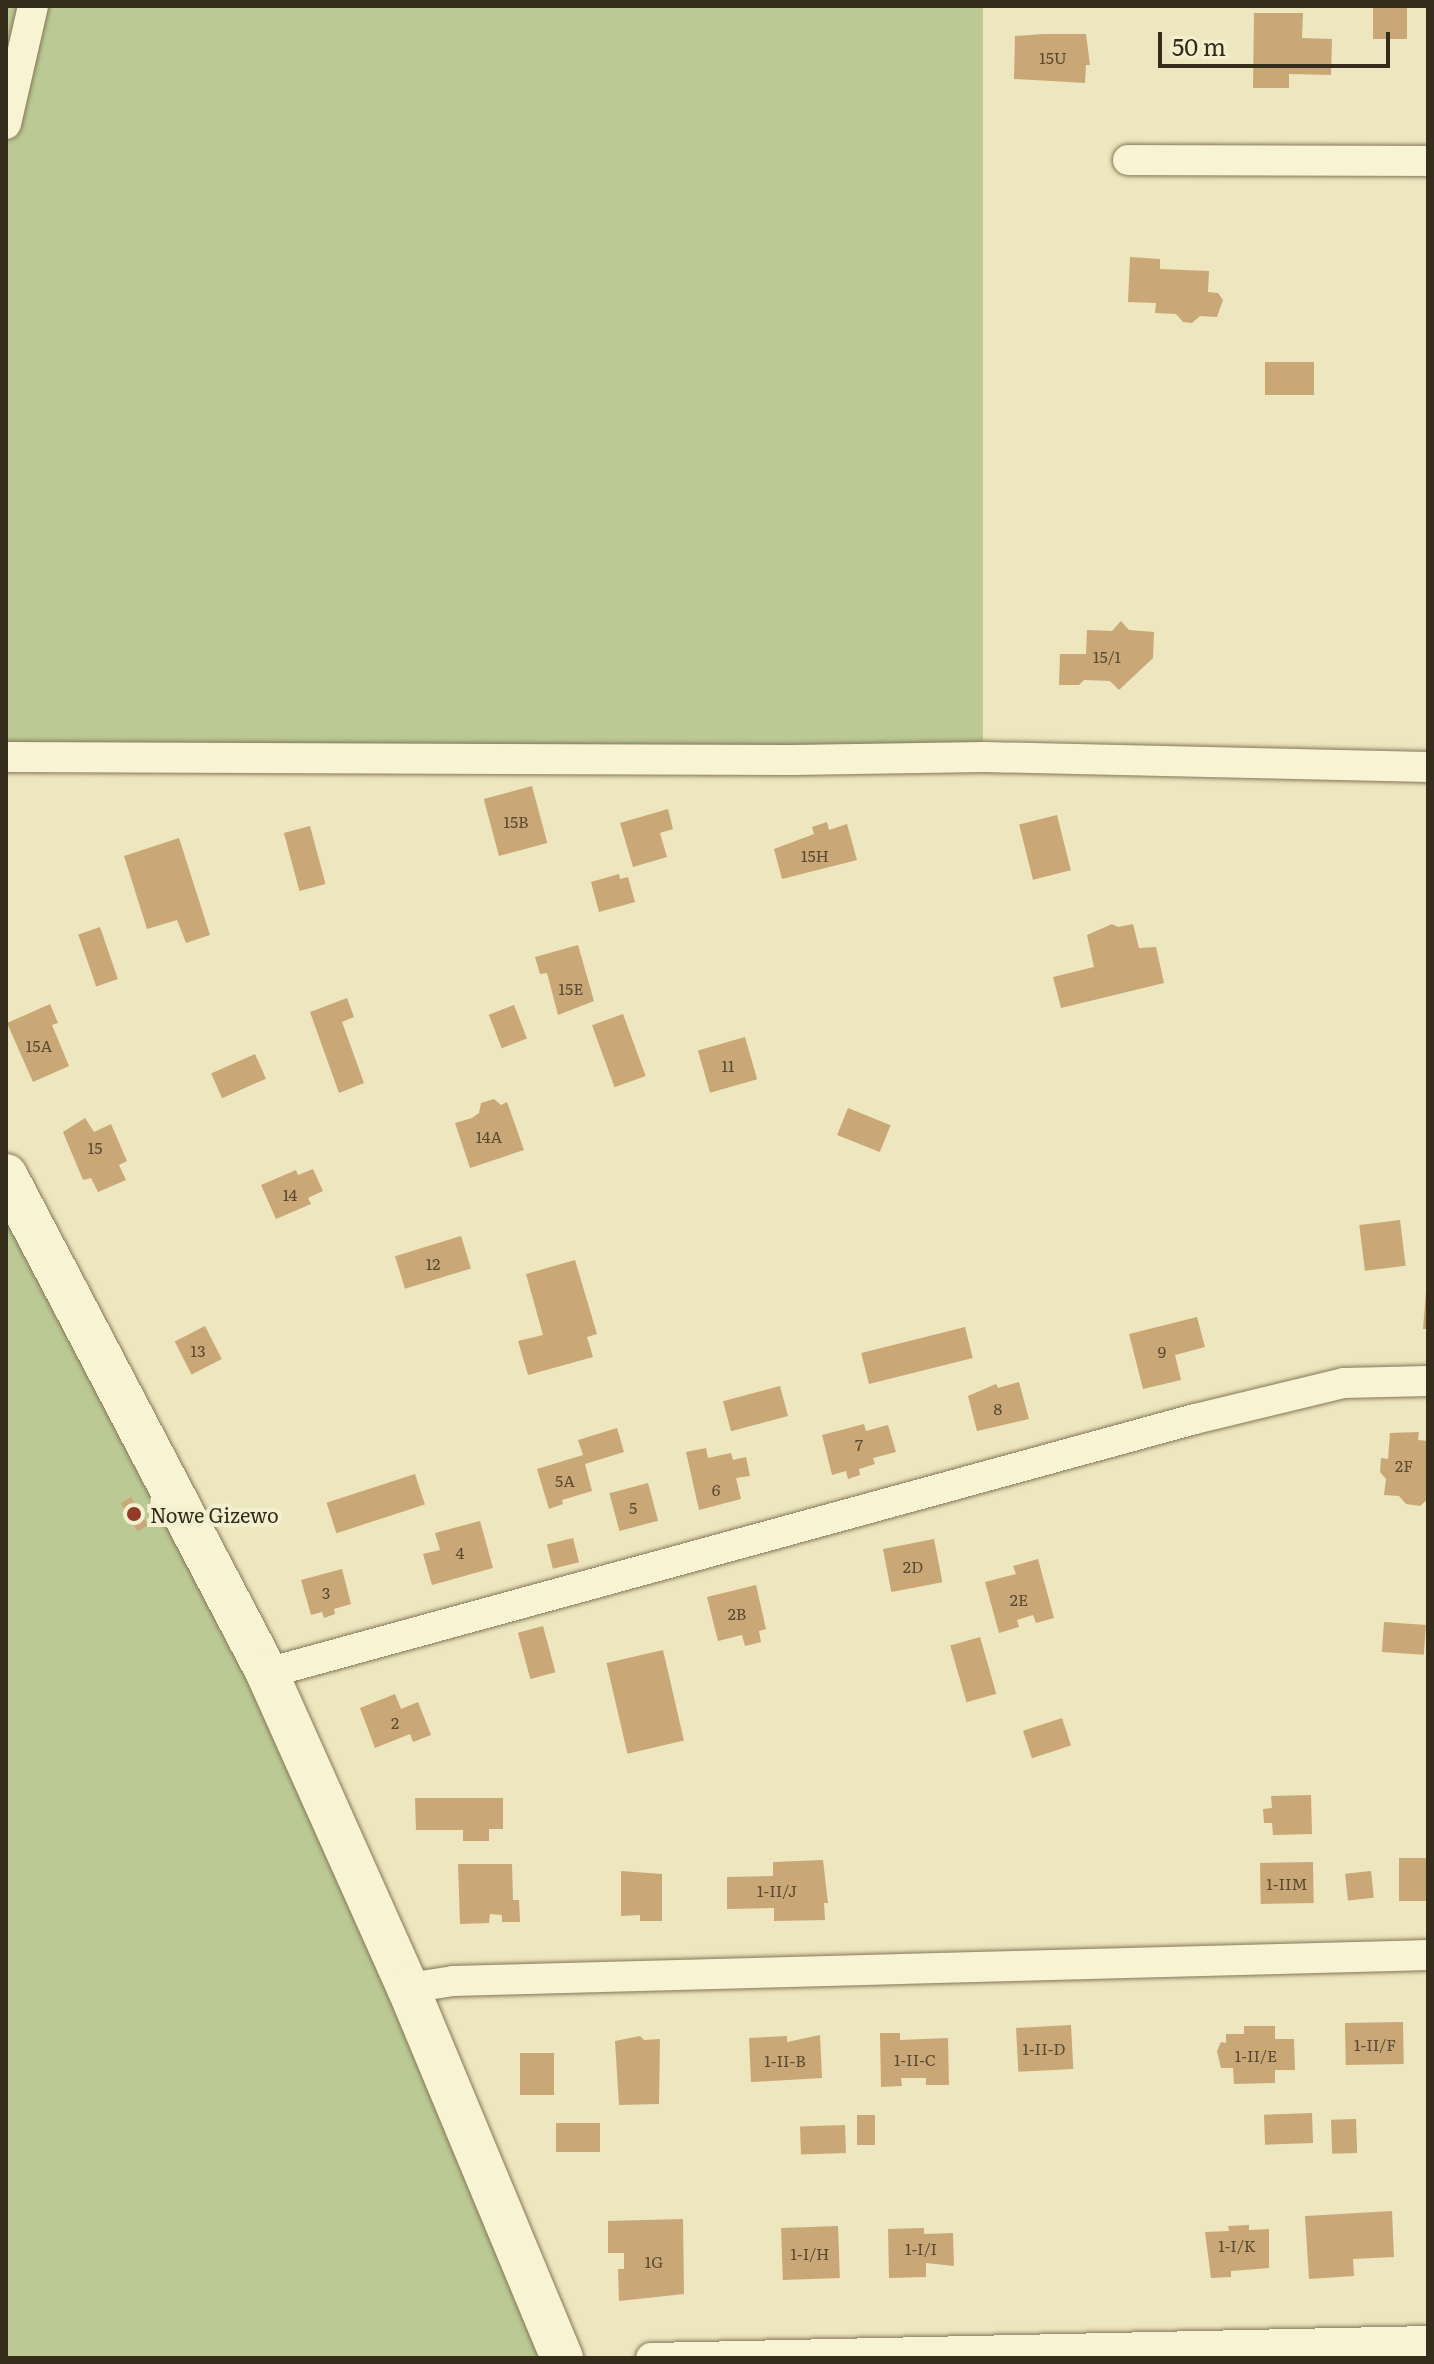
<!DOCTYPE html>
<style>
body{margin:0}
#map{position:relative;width:1434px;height:2364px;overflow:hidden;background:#ede6bf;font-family:Literata,serif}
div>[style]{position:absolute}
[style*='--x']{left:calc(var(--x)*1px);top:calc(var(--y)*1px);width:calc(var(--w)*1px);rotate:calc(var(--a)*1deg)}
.green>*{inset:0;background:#bbca94;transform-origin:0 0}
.building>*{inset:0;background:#caa776;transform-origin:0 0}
.roads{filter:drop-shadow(0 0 2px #857758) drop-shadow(0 0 2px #857758)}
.street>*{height:30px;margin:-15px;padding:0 15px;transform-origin:15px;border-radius:15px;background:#f8f3d2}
.secondary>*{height:42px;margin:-21px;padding:0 21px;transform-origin:21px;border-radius:21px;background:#f8f3d2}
.dots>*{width:22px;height:22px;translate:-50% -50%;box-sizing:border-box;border:4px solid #f4f0cf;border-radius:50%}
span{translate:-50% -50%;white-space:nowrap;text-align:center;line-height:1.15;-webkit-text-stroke:8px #f4f0cf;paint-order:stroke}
.number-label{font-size:16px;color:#5a4b32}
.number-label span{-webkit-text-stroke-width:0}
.poi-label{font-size:20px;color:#352c1c}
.left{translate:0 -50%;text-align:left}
.frame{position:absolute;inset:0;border:8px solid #352c1c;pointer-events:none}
.scale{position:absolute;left:1158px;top:32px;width:232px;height:36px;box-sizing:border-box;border:4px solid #352c1c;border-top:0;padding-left:10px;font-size:24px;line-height:28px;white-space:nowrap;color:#352c1c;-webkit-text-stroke:6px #f4f0cf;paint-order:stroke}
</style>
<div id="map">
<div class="green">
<div style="left:6px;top:6px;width:977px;height:739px"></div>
<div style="clip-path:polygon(6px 1218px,267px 1673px,562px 2358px,6px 2358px)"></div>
</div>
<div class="building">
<div style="left:1373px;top:6px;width:34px;height:33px"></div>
<div style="clip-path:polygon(1254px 13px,1303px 13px,1302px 38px,1332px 39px,1331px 75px,1289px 74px,1289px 88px,1253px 88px)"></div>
<div style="clip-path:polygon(1044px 34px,1086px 34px,1090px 65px,1086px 65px,1085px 83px,1014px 79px,1015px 36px)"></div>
<div style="clip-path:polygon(1130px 257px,1160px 259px,1160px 269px,1209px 271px,1208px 292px,1218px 293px,1223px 300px,1217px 317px,1200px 316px,1192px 323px,1183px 322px,1176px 314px,1155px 313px,1156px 303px,1128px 302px)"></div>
<div style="left:1265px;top:362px;width:49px;height:33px"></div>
<div style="clip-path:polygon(1121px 621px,1129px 630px,1154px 632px,1153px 658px,1119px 690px,1110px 681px,1084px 680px,1079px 685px,1059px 685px,1060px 654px,1086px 654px,1087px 630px,1112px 631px)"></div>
<div style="left:532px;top:786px;width:59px;height:50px;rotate:75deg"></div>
<div style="clip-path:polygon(668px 809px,673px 829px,660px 833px,667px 857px,633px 867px,620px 823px)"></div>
<div style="left:1057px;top:815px;width:57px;height:39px;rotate:76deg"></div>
<div style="clip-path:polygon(827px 822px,829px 830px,847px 824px,857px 860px,782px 879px,774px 849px,814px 834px,812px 827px)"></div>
<div style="left:310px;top:826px;width:60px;height:27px;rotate:75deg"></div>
<div style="clip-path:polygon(179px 838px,210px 935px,186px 943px,177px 920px,147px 929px,124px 856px)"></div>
<div style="clip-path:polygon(619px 874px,620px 879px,628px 877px,635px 902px,599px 912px,591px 882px)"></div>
<div style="clip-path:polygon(1112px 924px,1118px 927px,1133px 924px,1139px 948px,1156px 947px,1164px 983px,1061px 1008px,1053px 977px,1094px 967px,1087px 935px)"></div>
<div style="left:100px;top:927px;width:55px;height:23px;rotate:71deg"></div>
<div style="clip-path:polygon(578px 945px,594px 1001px,558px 1015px,547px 973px,540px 974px,535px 957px)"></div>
<div style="clip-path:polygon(347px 998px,354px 1017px,342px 1022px,364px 1083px,339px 1093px,310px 1012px)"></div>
<div style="clip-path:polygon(50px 1004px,58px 1023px,52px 1025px,69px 1066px,33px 1082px,7px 1023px)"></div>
<div style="left:514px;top:1005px;width:36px;height:27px;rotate:69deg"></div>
<div style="left:623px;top:1014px;width:66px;height:33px;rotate:70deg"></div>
<div style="left:745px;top:1037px;width:44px;height:49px;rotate:74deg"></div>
<div style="left:255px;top:1054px;width:27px;height:48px;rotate:66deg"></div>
<div style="clip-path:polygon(494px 1099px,501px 1105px,507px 1102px,524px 1150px,470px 1168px,455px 1123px,472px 1118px,479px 1113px,481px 1103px)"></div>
<div style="left:848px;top:1108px;width:46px;height:29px;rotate:22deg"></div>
<div style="clip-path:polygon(85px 1118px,94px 1132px,111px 1124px,127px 1161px,119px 1165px,126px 1180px,98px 1192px,91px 1178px,83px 1180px,63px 1132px)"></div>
<div style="clip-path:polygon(313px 1169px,323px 1191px,308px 1198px,311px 1204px,276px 1219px,261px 1185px,296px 1170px,298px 1175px)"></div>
<div style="left:1400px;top:1220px;width:46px;height:41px;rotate:83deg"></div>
<div style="left:461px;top:1236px;width:34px;height:69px;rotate:73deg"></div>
<div style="clip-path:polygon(575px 1260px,597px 1334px,587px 1337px,593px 1357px,528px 1375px,518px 1341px,543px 1335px,526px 1274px)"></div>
<div style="clip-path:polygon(1426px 1292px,1428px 1292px,1428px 1329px,1423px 1329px)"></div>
<div style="clip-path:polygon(1197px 1317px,1205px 1347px,1175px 1355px,1181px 1380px,1143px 1389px,1129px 1334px)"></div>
<div style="left:205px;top:1326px;width:37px;height:34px;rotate:63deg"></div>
<div style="left:965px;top:1327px;width:32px;height:107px;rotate:76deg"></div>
<div style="clip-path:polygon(1019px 1382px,1029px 1419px,977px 1431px,968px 1396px,996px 1384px,998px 1388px)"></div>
<div style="left:780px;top:1386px;width:31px;height:59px;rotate:75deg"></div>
<div style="clip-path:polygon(864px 1424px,866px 1431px,888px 1425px,896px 1452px,873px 1458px,875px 1464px,859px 1469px,860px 1475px,848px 1479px,846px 1471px,832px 1475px,822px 1435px)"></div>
<div style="clip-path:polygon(617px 1428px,624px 1452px,585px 1464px,592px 1491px,562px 1500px,563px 1504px,549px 1509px,537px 1469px,583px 1455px,578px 1440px)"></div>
<div style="clip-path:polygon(1419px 1432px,1418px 1440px,1428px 1441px,1428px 1499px,1420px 1506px,1406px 1504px,1399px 1496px,1384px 1495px,1386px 1479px,1380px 1472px,1381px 1458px,1388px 1459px,1390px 1433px)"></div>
<div style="clip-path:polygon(706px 1448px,708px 1458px,731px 1453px,733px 1460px,746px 1457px,750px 1476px,736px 1478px,741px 1499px,699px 1510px,686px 1452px)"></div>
<div style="left:415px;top:1474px;width:32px;height:93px;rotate:72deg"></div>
<div style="left:648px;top:1483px;width:39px;height:40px;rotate:75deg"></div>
<div style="left:131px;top:1497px;width:33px;height:12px;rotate:59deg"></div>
<div style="clip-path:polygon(480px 1521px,493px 1568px,432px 1585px,423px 1554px,440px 1550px,435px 1533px)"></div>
<div style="left:573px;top:1538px;width:25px;height:27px;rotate:76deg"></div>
<div style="left:934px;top:1539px;width:44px;height:52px;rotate:79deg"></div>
<div style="clip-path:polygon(1038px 1559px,1054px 1618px,1036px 1623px,1033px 1615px,1017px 1620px,1019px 1627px,999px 1633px,985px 1582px,1016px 1574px,1013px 1566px)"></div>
<div style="clip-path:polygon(342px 1569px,351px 1604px,334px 1609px,335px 1614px,324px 1618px,322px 1612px,311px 1615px,301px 1580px)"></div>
<div style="clip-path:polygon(756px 1585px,766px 1629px,759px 1631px,761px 1642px,745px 1646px,742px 1635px,718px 1641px,707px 1597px)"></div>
<div style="left:1384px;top:1622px;width:42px;height:30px;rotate:4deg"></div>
<div style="left:543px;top:1626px;width:48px;height:26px;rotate:75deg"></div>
<div style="left:980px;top:1637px;width:59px;height:31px;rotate:74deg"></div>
<div style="left:663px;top:1650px;width:93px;height:58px;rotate:77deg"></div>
<div style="clip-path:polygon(395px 1694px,401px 1709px,418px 1702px,431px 1735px,413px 1742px,410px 1734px,375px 1748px,360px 1708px)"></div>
<div style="left:1062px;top:1718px;width:29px;height:41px;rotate:72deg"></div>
<div style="clip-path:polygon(1311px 1795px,1312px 1834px,1273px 1835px,1272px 1823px,1264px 1823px,1263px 1809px,1272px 1808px,1271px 1796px)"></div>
<div style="clip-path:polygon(415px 1798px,503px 1798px,503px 1829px,489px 1829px,489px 1841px,463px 1841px,463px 1830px,416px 1830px)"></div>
<div style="left:1428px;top:1858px;width:43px;height:29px;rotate:90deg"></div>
<div style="clip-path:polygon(823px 1860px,828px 1903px,824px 1903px,825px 1920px,774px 1921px,774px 1908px,727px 1909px,727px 1877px,773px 1876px,773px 1862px)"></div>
<div style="left:1313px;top:1862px;width:41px;height:53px;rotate:89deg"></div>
<div style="clip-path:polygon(458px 1864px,512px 1864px,513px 1900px,519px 1900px,520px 1922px,502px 1922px,502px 1915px,490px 1914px,489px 1923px,460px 1924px)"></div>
<div style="clip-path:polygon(621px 1871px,662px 1874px,662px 1921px,640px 1921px,640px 1915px,621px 1916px)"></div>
<div style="left:1371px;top:1871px;width:27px;height:26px;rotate:84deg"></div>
<div style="left:1403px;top:2022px;width:42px;height:58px;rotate:89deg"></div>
<div style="left:1071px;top:2025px;width:44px;height:55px;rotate:87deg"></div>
<div style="clip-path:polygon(1244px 2026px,1275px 2026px,1275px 2039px,1294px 2039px,1295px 2070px,1275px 2070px,1275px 2083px,1234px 2084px,1233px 2068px,1221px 2068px,1217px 2051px,1221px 2042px,1226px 2043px,1226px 2034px,1244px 2034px)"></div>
<div style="clip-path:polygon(880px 2033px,900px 2033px,900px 2040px,948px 2038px,949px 2085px,926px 2085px,926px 2078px,901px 2078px,902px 2086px,881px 2087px)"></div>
<div style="clip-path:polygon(820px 2035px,822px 2078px,751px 2082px,749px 2038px,787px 2036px,787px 2042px)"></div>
<div style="clip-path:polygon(640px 2036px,644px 2040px,660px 2039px,659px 2104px,619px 2105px,615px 2041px)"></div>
<div style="left:520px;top:2053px;width:34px;height:42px"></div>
<div style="left:1312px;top:2113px;width:30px;height:48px;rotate:88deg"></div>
<div style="left:875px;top:2115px;width:30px;height:18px;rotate:90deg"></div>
<div style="left:1356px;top:2119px;width:34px;height:25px;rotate:88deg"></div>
<div style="left:600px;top:2123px;width:29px;height:44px;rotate:90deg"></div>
<div style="left:845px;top:2125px;width:28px;height:45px;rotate:88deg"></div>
<div style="clip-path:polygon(1392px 2211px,1394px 2257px,1353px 2259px,1354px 2276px,1309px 2279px,1305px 2216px)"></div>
<div style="clip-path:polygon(683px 2219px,684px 2294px,619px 2301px,618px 2269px,624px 2269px,624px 2253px,608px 2253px,608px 2221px)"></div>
<div style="clip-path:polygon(1249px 2225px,1249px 2230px,1269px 2229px,1269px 2268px,1231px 2271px,1231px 2277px,1211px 2278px,1205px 2232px,1229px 2231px,1228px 2226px)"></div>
<div style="left:838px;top:2226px;width:52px;height:57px;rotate:88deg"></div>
<div style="clip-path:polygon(924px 2228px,924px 2234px,953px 2233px,954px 2266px,926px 2263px,926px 2277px,889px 2278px,888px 2229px)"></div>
</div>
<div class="roads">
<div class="street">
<div style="--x:6;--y:124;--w:121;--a:-77.1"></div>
<div style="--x:1128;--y:160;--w:300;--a:0.2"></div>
<div style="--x:6;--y:757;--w:786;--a:0.22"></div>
<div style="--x:792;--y:760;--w:192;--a:-0.9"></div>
<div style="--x:984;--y:757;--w:444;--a:1.3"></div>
<div style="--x:267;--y:1673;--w:962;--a:-15.31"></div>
<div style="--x:1195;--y:1419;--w:153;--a:-13.6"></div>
<div style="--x:1344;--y:1383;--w:84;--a:-1.4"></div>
<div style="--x:408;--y:1988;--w:46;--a:-8.8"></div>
<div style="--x:453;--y:1981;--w:975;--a:-1.53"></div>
<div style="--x:651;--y:2358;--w:777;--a:-1.25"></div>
</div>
<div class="secondary">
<div style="--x:6;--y:1175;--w:562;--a:62.34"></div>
<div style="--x:267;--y:1673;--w:345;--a:65.9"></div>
<div style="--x:408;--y:1988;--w:401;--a:67.4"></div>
</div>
</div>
<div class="dots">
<div style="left:134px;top:1514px;background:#933a29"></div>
</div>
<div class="number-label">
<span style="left:1053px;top:57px">15U</span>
<span style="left:1107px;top:656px">15/1</span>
<span style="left:516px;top:821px">15B</span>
<span style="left:815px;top:855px">15H</span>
<span style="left:571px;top:988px">15E</span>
<span style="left:39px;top:1045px">15A</span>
<span style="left:728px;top:1065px">11</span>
<span style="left:489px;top:1136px">14A</span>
<span style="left:95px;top:1147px">15</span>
<span style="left:290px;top:1194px">14</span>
<span style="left:433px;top:1263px">12</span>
<span style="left:198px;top:1350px">13</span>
<span style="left:1162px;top:1351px">9</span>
<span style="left:998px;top:1408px">8</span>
<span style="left:859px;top:1444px">7</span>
<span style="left:1404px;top:1465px">2F</span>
<span style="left:565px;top:1480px">5A</span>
<span style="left:716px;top:1489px">6</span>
<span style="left:633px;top:1507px">5</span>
<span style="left:460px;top:1552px">4</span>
<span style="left:913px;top:1566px">2D</span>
<span style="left:326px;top:1592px">3</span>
<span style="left:1019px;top:1599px">2E</span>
<span style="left:737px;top:1613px">2B</span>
<span style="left:395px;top:1722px">2</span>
<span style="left:1287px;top:1883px">1-IIM</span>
<span style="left:777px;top:1890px">1-II/J</span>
<span style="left:1375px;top:2044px">1-II/F</span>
<span style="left:1044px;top:2048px">1-II-D</span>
<span style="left:1256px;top:2055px">1-II/E</span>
<span style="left:915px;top:2059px">1-II-C</span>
<span style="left:785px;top:2060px">1-II-B</span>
<span style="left:1237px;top:2245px">1-I/K</span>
<span style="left:921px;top:2248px">1-I/I</span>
<span style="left:810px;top:2253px">1-I/H</span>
<span style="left:654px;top:2261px">1G</span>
</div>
<div class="poi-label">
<span class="left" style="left:150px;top:1514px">Nowe Gizewo</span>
</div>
<div class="frame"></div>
<div class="scale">50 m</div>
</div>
